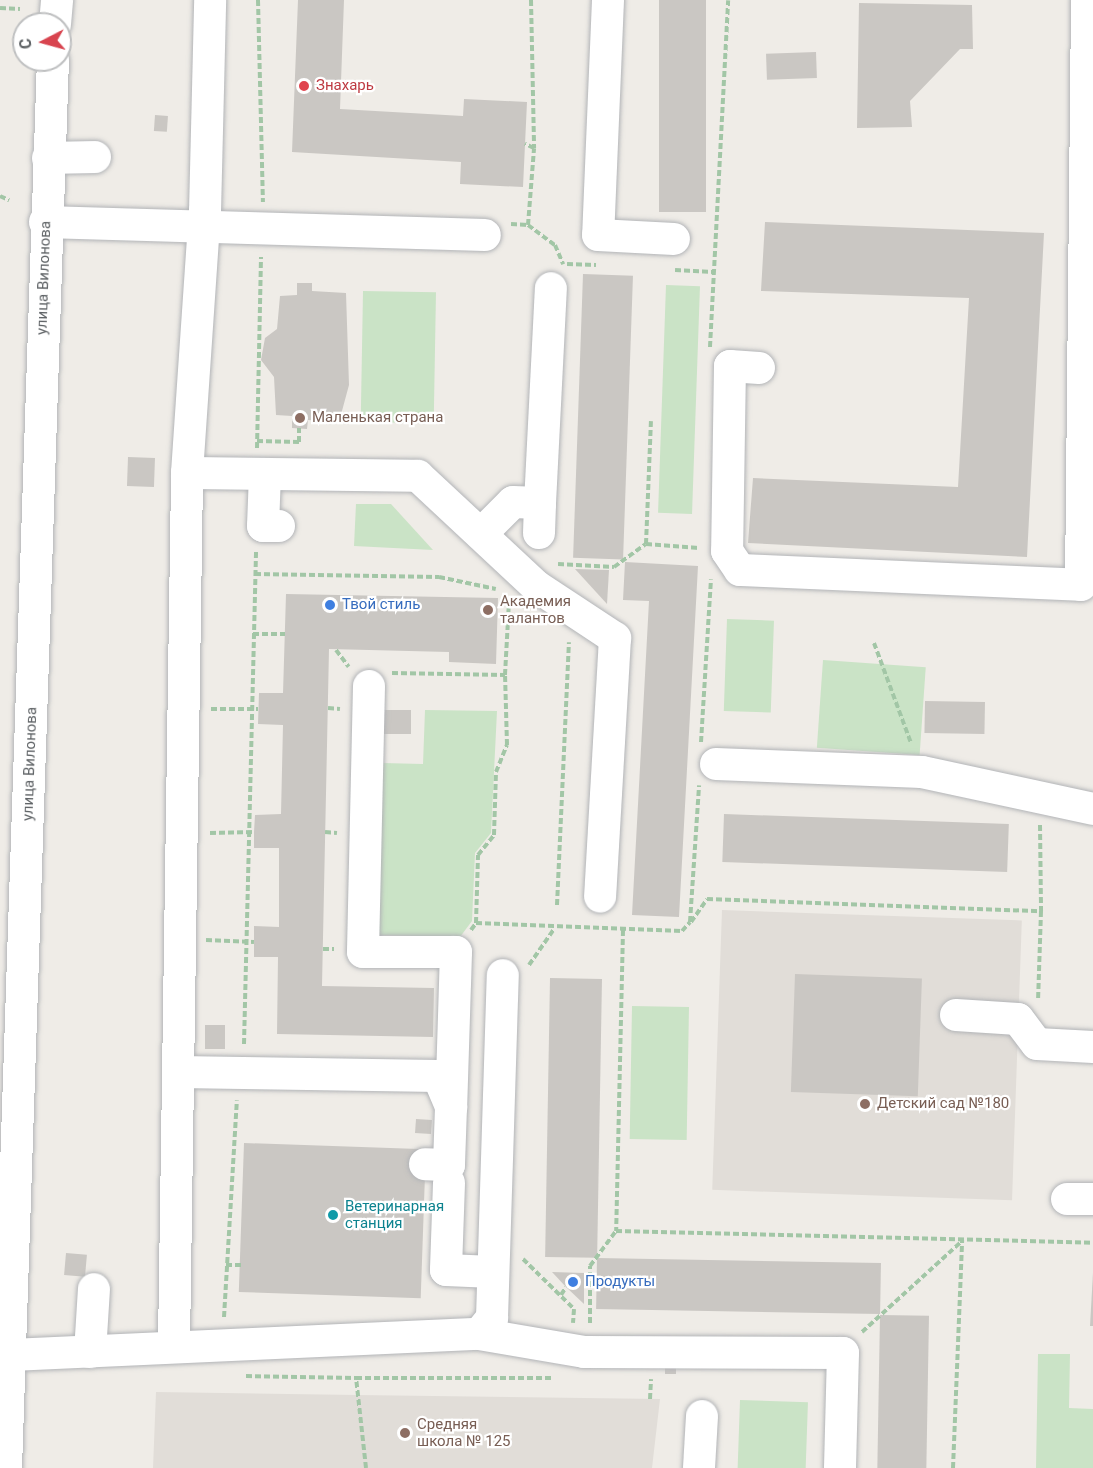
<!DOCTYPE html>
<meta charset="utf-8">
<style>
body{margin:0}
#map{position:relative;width:1093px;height:1468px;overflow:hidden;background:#efece7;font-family:Roboto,sans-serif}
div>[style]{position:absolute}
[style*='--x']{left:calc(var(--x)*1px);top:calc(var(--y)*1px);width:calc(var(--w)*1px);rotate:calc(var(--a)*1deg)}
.education>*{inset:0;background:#e1ddd8;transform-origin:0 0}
.green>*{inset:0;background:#cae3c6;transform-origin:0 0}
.building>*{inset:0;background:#cac7c3;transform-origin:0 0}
.path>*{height:4px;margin-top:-2px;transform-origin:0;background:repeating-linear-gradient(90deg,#a2c6a6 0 6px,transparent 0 9px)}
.roads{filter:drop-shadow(0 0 2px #b2b4b7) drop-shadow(0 0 2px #b2b4b7)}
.minor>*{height:32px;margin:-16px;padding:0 16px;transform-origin:16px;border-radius:16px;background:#fff}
.dots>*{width:16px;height:16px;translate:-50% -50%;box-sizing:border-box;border:3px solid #fff;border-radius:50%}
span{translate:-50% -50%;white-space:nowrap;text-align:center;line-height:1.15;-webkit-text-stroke:4.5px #fff;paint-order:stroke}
.health-label{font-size:15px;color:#be3a42}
.left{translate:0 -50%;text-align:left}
.street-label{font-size:15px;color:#5e6265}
.education-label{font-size:15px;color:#785e54}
.shop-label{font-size:15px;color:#366cbe}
.culture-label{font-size:15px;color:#0d838f}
.north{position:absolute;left:12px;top:12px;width:60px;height:60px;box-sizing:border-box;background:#fff;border:2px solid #bfc0c1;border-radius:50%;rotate:264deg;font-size:16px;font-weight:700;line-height:24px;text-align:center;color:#5e6265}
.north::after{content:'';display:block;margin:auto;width:21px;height:27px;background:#d8444f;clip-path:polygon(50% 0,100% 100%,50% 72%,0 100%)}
</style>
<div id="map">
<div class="education">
<div style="left:722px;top:910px;width:300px;height:280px;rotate:2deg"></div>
<div style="clip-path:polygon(156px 1392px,357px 1395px,660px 1399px,652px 1468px,153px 1468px)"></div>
</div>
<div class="green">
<div style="left:666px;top:285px;width:34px;height:228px;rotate:2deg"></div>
<div style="left:363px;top:291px;width:73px;height:131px;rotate:1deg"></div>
<div style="clip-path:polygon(356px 504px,391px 504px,433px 550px,354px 546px)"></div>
<div style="left:727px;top:619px;width:47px;height:92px;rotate:2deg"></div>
<div style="left:823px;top:660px;width:103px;height:88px;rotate:4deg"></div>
<div style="clip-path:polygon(425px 710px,497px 711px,491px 833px,475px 853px,472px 921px,460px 937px,378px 935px,382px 763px,423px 764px)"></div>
<div style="left:632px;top:1006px;width:57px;height:133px;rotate:1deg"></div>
<div style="clip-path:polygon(1038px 1354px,1070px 1354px,1069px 1408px,1093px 1409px,1093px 1468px,1036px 1468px)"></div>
<div style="left:740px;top:1400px;width:68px;height:68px;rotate:2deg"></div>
</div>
<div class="building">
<div style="clip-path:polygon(298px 0,344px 0,340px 109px,463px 116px,464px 99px,527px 102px,523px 187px,460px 184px,461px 162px,292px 152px)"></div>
<div style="left:659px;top:0;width:47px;height:212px"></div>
<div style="clip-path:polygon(859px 3px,972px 5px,973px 49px,960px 49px,910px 101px,912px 127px,857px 128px)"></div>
<div style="left:816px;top:52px;width:26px;height:50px;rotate:88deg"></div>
<div style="left:155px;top:115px;width:13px;height:16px;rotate:4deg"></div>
<div style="clip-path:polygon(765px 222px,1044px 233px,1027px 557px,748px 543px,753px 478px,958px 487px,969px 298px,761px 291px)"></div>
<div style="left:583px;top:274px;width:50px;height:284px;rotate:2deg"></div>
<div style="clip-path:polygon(297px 283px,312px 283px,312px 291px,346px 293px,349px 385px,339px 422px,308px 420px,307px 429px,292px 428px,292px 416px,276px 415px,274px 377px,261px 360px,265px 338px,277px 329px,280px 296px,297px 295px)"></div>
<div style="left:128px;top:457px;width:27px;height:29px;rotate:2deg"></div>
<div style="clip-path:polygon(625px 562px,698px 566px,679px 917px,632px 915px,649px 601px,623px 600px)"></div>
<div style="clip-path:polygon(575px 569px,609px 570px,607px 604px)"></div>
<div style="clip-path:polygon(286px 594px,498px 598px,496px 664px,449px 662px,449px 652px,329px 649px,322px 986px,434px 988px,433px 1037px,277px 1034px,278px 957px,254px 957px,254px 926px,279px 927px,279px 848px,254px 848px,254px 832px,255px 815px,281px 814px,283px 725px,258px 724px,259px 693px,283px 693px)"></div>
<div style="left:925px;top:701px;width:60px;height:32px;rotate:1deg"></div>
<div style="left:373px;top:710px;width:38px;height:24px"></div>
<div style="left:724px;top:814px;width:285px;height:48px;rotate:2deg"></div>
<div style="left:795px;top:974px;width:127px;height:118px;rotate:2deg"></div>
<div style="left:550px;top:978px;width:52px;height:279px;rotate:1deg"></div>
<div style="left:205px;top:1025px;width:20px;height:24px"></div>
<div style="left:416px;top:1119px;width:16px;height:14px;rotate:4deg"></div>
<div style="left:244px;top:1143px;width:182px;height:149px;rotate:2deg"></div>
<div style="left:66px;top:1253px;width:21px;height:22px;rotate:5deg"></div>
<div style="left:597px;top:1258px;width:284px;height:51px;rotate:1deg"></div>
<div style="clip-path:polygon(552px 1272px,584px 1273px,584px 1304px,566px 1287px)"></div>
<div style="clip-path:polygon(1093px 1273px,1093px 1326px,1090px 1326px)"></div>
<div style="left:880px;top:1315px;width:49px;height:153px;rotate:1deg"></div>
<div style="left:665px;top:1362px;width:11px;height:12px"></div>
</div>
<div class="path">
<div style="--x:258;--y:0;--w:202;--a:88.6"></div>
<div style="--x:531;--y:0;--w:148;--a:88.8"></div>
<div style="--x:0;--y:8;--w:20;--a:3"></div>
<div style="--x:0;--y:196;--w:10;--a:24"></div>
<div style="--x:511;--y:224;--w:17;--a:3"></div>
<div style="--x:528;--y:225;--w:77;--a:-85.5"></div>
<div style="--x:534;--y:148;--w:10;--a:-156"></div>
<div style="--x:528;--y:225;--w:34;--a:37"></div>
<div style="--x:555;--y:245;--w:21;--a:67"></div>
<div style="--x:567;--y:264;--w:29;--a:2"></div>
<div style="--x:675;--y:270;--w:38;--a:3"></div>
<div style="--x:710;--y:347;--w:347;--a:-87"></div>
<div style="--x:257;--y:441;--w:42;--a:1.4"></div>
<div style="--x:299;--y:442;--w:14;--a:-90"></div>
<div style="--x:257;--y:448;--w:191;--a:-88.8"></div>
<div style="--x:646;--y:544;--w:123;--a:-87.7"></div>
<div style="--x:558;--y:564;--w:56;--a:3.1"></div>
<div style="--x:614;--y:567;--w:39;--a:-36"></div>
<div style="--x:646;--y:544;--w:53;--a:4.3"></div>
<div style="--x:255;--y:574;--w:184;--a:0.9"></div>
<div style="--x:439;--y:577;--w:58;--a:11.9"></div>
<div style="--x:253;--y:634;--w:32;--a:0"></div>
<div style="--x:874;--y:643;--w:107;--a:69.7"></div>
<div style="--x:336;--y:650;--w:21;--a:53"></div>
<div style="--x:392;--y:673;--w:113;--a:1"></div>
<div style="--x:505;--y:675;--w:74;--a:-86.9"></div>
<div style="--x:328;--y:708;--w:12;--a:5"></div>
<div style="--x:211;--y:709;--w:47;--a:0"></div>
<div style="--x:701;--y:742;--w:163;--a:-86.5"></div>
<div style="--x:1040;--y:825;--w:86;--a:89.3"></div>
<div style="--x:325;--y:832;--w:12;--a:5"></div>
<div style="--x:210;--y:833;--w:44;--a:-1.3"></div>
<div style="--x:557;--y:905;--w:263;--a:-87.4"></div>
<div style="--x:691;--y:922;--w:28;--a:-55"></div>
<div style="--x:707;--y:899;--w:334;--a:2.1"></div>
<div style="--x:1041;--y:911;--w:89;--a:91.9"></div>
<div style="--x:476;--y:923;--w:68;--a:-88.3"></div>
<div style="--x:478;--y:855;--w:26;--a:-51"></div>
<div style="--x:494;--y:835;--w:63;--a:-88.2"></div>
<div style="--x:496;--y:772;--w:29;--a:-68"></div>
<div style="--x:507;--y:745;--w:70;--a:-91.6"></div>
<div style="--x:471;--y:930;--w:9;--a:-54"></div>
<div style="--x:476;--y:923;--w:206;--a:2.2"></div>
<div style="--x:682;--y:931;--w:12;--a:-48"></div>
<div style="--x:690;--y:922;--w:137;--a:-86.2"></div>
<div style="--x:623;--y:930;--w:301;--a:91.3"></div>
<div style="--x:616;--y:1231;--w:477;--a:1.4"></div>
<div style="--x:206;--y:940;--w:48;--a:2.4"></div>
<div style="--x:323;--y:949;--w:11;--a:0"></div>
<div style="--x:529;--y:965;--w:44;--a:-55.2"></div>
<div style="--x:244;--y:1044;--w:493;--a:-88.6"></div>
<div style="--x:523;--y:1259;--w:71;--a:44.4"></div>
<div style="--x:574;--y:1309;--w:14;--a:94"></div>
<div style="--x:226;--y:1265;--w:15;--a:0"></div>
<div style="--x:561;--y:1295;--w:9;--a:-58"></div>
<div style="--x:224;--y:1317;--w:217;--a:-86.6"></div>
<div style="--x:590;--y:1323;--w:57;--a:-90"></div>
<div style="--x:590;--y:1266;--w:44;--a:-53.4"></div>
<div style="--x:862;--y:1332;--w:135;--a:-42.3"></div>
<div style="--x:246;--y:1376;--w:110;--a:1"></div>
<div style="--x:650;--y:1399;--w:20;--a:-87"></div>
<div style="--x:366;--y:1468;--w:91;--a:-96.3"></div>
<div style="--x:356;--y:1378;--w:197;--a:0"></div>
<div style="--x:953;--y:1468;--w:228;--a:-87.7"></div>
</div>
<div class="roads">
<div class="minor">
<div style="--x:608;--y:0;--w:235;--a:92.4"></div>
<div style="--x:598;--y:235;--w:76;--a:3"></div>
<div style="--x:55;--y:24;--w:24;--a:-85"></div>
<div style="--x:48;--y:158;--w:47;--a:-1.2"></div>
<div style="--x:45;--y:222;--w:440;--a:1.7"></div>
<div style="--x:759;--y:368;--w:29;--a:-176"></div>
<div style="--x:730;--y:366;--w:185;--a:90.9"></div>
<div style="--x:727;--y:551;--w:23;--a:56"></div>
<div style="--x:740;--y:570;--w:341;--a:2.5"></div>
<div style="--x:1081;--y:585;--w:585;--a:-89.41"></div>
<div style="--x:187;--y:473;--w:231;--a:0.7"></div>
<div style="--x:418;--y:476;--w:161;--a:43"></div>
<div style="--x:536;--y:586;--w:95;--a:33.4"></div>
<div style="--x:615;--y:638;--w:259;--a:93.3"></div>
<div style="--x:265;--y:474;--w:52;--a:92.2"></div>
<div style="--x:263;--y:526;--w:16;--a:0"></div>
<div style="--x:539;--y:533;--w:30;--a:-88"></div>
<div style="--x:481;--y:534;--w:45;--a:-45"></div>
<div style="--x:513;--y:502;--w:27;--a:2"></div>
<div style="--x:540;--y:503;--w:215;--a:-87.1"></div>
<div style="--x:369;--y:686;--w:266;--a:91.3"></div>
<div style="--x:363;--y:952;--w:93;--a:0"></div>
<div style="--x:456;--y:952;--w:155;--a:91.8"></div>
<div style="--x:716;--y:764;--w:206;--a:2.2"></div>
<div style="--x:922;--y:772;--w:175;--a:12.2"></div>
<div style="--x:956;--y:1015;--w:62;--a:3.7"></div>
<div style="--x:1018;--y:1019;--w:31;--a:53"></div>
<div style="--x:1037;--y:1044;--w:56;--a:3.1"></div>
<div style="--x:178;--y:1072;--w:260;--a:0.9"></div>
<div style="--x:438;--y:1076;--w:34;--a:67"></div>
<div style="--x:451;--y:1107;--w:58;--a:92"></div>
<div style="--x:449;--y:1165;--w:24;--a:-178"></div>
<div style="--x:449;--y:1183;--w:87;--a:92"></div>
<div style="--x:446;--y:1270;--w:47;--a:2.4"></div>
<div style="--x:1067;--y:1199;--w:26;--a:0"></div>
<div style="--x:479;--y:1334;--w:107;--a:9.7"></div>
<div style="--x:584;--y:1352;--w:259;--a:0.2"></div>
<div style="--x:843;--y:1353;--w:115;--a:91.5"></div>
<div style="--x:174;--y:1344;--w:871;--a:-89.14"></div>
<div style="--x:187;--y:473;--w:262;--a:-86.1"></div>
<div style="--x:205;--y:212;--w:212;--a:-88.6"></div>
<div style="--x:90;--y:1352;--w:63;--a:-86.4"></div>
<div style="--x:11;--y:1355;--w:468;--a:-2.6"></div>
<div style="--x:479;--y:1334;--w:21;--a:-51"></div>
<div style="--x:492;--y:1318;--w:343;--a:-88.2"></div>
<div style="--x:6;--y:1468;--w:1409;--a:-88.09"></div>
<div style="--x:699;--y:1468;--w:52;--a:-86.7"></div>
</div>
</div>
<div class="dots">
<div style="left:304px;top:86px;background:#e0444e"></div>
<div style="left:300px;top:418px;background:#8d6e63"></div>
<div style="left:330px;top:605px;background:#3f7fe0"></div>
<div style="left:488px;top:610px;background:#8d6e63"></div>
<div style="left:865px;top:1104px;background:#8d6e63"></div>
<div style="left:333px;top:1215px;background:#0f9aa8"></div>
<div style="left:573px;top:1282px;background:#3f7fe0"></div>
<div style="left:405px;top:1433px;background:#8d6e63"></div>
</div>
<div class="health-label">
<span class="left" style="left:316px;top:86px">Знахарь</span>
</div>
<div class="street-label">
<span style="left:44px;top:278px;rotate:-88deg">улица Вилонова</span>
<span style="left:30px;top:764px;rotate:-88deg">улица Вилонова</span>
</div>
<div class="education-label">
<span class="left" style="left:312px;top:418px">Маленькая страна</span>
<span class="left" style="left:500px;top:610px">Академия<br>талантов</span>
<span class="left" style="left:877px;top:1104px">Детский сад №180</span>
<span class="left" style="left:417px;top:1433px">Средняя<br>школа № 125</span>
</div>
<div class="shop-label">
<span class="left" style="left:342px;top:605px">Твой стиль</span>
<span class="left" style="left:585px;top:1282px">Продукты</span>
</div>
<div class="culture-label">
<span class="left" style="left:345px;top:1215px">Ветеринарная<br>станция</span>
</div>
<div class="north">С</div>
</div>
